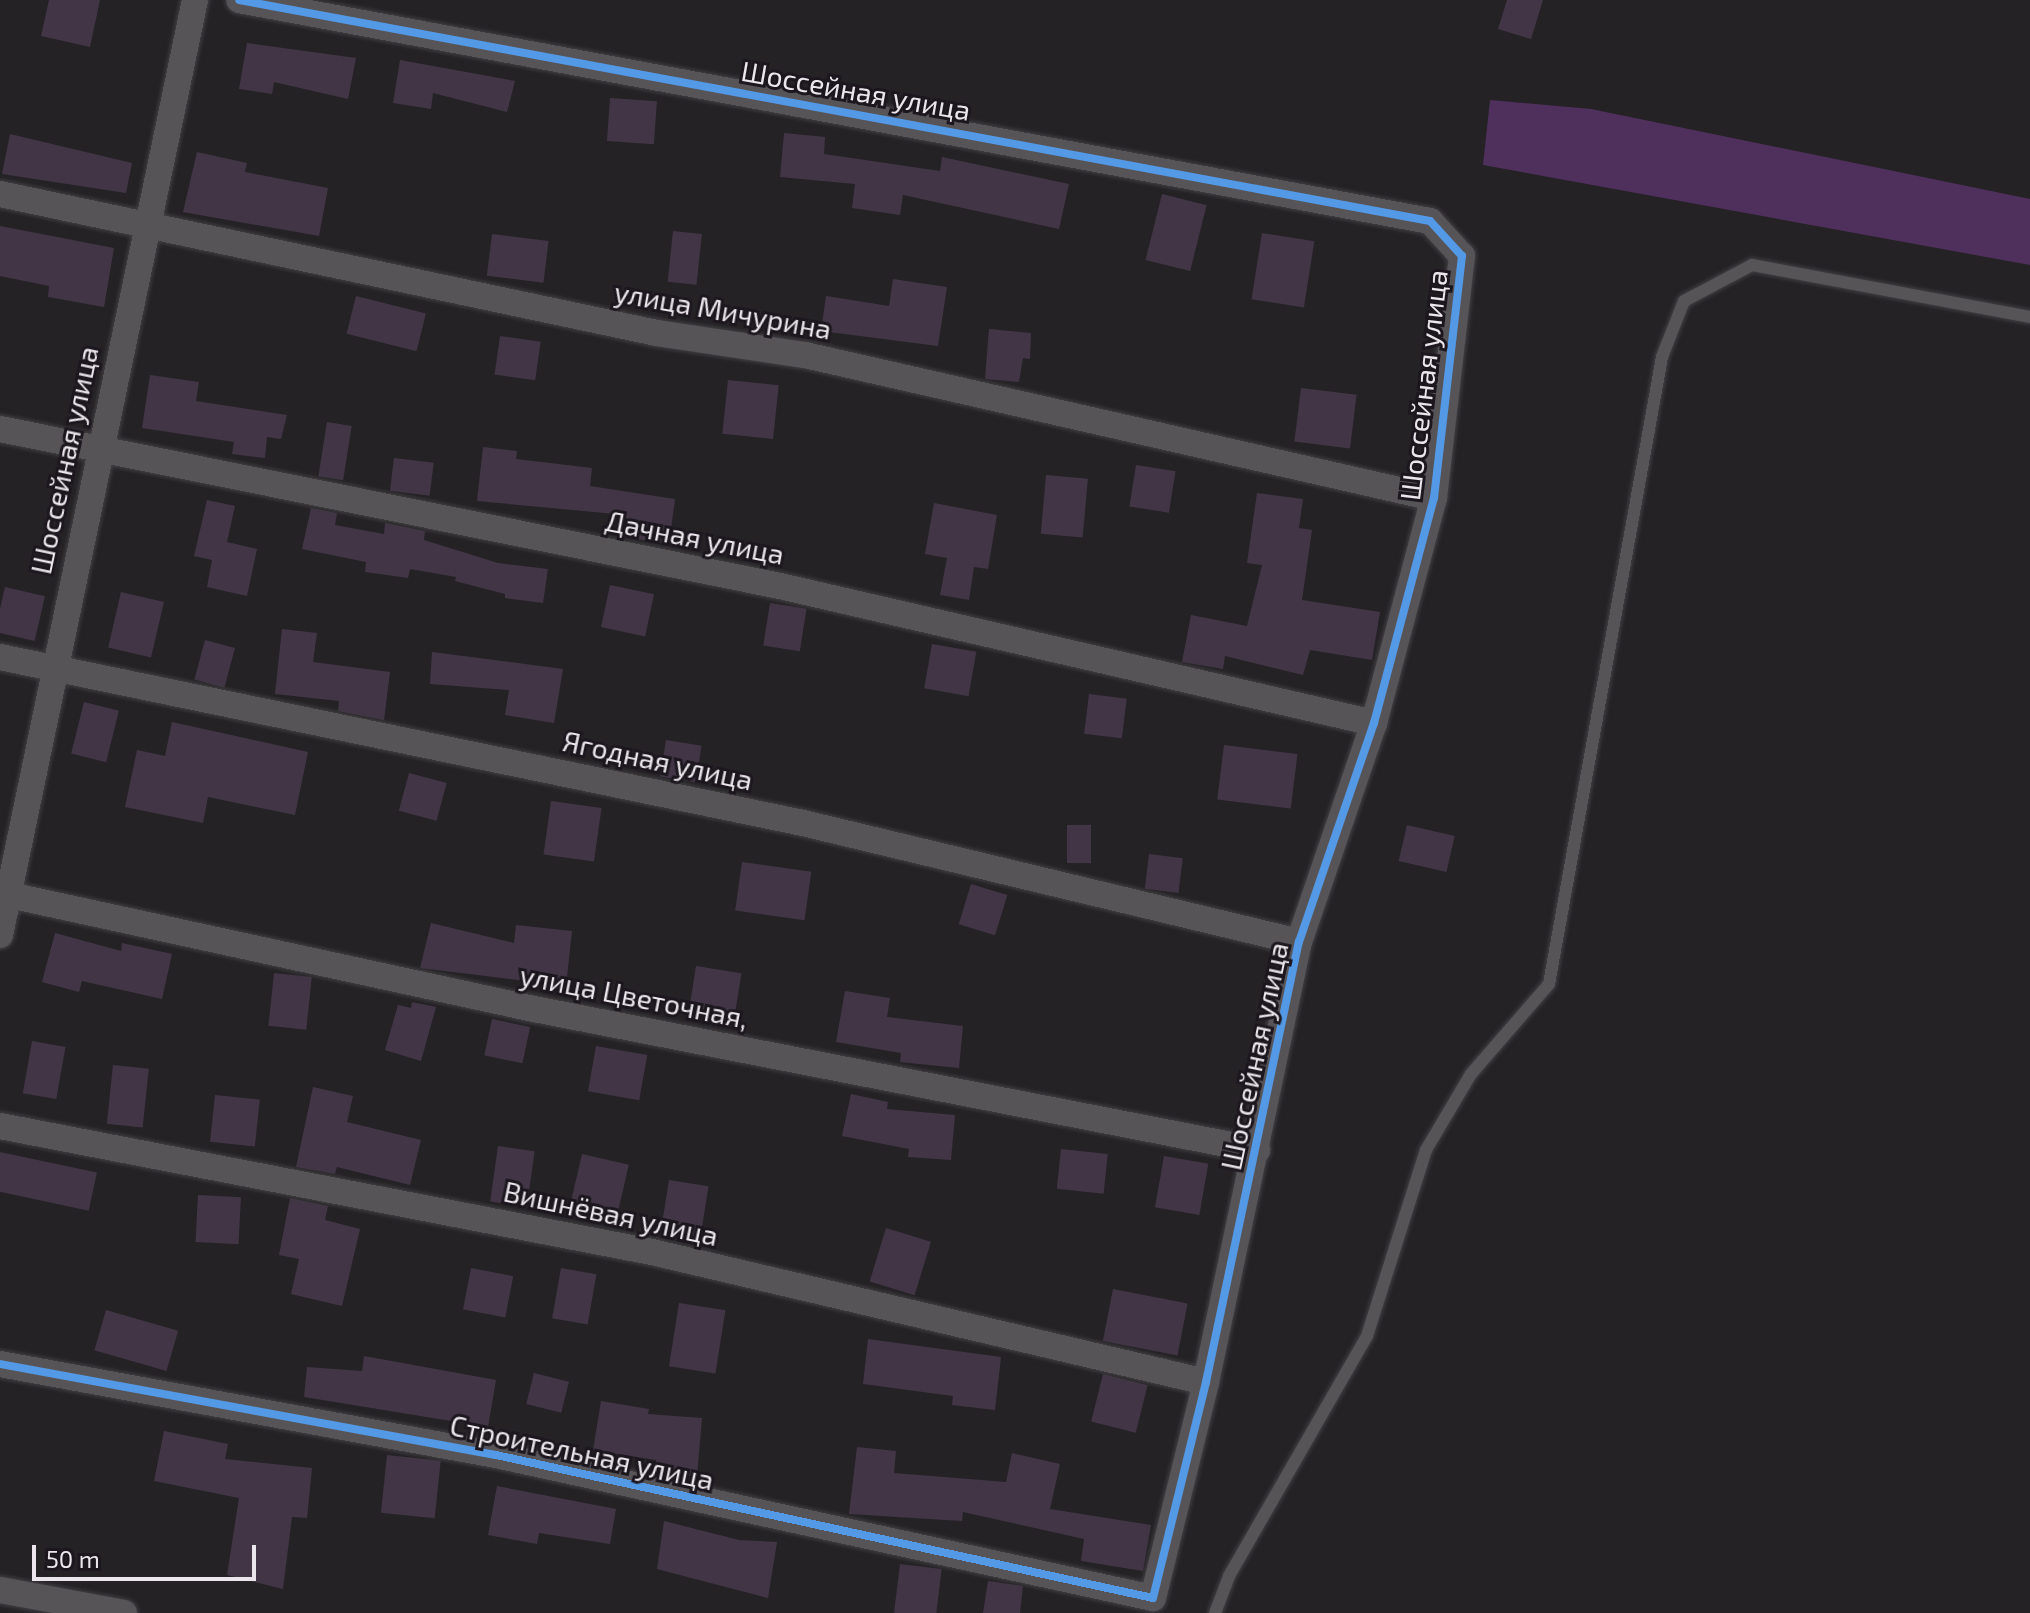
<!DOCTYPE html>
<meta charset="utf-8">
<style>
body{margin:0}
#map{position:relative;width:2030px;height:1613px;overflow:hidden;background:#252226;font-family:"Exo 2",sans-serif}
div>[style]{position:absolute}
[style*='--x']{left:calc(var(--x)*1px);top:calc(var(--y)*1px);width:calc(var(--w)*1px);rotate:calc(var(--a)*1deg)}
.green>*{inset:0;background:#4f305c}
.building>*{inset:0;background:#423646;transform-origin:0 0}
.roads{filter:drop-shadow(0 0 2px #424043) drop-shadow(0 0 2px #424043)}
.service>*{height:12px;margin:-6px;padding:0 6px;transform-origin:6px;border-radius:6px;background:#575458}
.minor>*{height:26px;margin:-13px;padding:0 13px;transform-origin:13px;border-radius:13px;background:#575458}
.cycleway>*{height:8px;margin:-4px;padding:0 4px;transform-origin:4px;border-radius:4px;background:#5399e6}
span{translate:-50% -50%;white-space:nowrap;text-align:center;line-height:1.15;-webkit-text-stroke:6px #1c171f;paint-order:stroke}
.street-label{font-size:28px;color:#eae6eb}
.scale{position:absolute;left:32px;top:1545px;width:224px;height:36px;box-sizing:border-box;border:4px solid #eae6eb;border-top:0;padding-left:10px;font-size:24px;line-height:28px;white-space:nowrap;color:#eae6eb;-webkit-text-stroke:6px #1c171f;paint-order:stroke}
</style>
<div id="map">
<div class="green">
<div style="clip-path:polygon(1490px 100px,1591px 109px,2030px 199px,2030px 265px,1483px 165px)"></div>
</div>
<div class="building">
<div style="clip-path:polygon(49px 0,100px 0,90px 47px,41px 36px)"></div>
<div style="clip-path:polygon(1507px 0,1543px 0,1531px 39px,1498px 29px)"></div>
<div style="clip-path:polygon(247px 43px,356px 58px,348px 99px,274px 82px,272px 94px,239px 89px)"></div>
<div style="clip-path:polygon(400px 60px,515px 81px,507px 112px,433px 93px,431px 109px,393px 103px)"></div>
<div style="left:610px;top:98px;width:47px;height:43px;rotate:4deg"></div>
<div style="clip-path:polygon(784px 133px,825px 137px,824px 154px,940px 171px,942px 157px,1069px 184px,1059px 229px,903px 195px,900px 215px,852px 208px,855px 184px,780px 177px)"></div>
<div style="clip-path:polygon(10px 134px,132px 163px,126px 193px,2px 174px)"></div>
<div style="clip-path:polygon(197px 152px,247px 163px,245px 172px,328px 188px,319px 236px,183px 212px)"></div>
<div style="left:1162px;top:194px;width:46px;height:68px;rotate:14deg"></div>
<div style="clip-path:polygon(0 226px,114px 248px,104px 307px,48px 297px,49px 286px,0 276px)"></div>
<div style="left:673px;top:231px;width:29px;height:51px;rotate:6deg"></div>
<div style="left:1262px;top:233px;width:53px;height:67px;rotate:9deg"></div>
<div style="left:492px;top:234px;width:57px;height:42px;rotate:7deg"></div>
<div style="clip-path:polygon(893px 279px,947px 287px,938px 346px,821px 331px,826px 296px,889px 306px)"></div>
<div style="left:356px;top:296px;width:72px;height:39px;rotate:14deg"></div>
<div style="clip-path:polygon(989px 329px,1031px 333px,1030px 359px,1023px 358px,1019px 382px,985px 379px)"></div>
<div style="left:500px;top:336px;width:41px;height:39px;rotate:8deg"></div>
<div style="clip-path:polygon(150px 375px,199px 382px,196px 401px,287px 415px,281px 439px,267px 437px,265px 458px,232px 454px,234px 442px,142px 428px)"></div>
<div style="left:728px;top:380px;width:51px;height:54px;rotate:6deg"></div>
<div style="left:1301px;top:388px;width:56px;height:54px;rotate:7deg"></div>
<div style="left:327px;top:422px;width:25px;height:55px;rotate:9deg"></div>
<div style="clip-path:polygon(483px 447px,517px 451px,516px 459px,592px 468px,590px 486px,675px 499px,669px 544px,623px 537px,626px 515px,477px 501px)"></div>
<div style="left:394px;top:458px;width:40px;height:33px;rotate:7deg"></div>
<div style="left:1136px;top:465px;width:40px;height:42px;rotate:9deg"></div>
<div style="left:1046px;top:475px;width:42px;height:59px;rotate:5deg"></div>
<div style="clip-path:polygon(1257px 493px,1303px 499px,1299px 528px,1312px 530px,1302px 600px,1380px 612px,1372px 660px,1310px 650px,1303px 675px,1225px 656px,1223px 669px,1182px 662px,1191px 615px,1247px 626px,1262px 565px,1247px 563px)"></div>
<div style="clip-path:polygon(207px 500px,235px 506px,227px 542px,257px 549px,247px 596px,207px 587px,212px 560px,194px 556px)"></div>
<div style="clip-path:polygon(934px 503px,997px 515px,988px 569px,974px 567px,969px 600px,940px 595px,947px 558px,925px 554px)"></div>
<div style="clip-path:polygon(311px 508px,337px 513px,335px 525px,384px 534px,385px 523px,425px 531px,424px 540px,498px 563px,548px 569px,543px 603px,505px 598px,505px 594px,455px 581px,456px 577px,410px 569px,408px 578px,365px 572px,366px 562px,302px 549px)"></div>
<div style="left:610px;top:585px;width:45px;height:43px;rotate:12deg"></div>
<div style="left:5px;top:587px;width:41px;height:46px;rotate:13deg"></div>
<div style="left:121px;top:592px;width:44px;height:57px;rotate:13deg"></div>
<div style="left:770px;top:603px;width:37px;height:43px;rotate:9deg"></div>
<div style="clip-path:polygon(282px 629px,317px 633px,313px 662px,390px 672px,384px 720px,338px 711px,339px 701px,275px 694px)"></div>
<div style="left:205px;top:640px;width:31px;height:41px;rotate:15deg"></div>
<div style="left:932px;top:644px;width:45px;height:45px;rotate:10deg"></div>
<div style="clip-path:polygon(432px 652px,563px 669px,554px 723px,505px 715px,509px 690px,430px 684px)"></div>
<div style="left:1089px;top:694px;width:38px;height:40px;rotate:7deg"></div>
<div style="left:84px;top:702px;width:36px;height:53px;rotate:14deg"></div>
<div style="clip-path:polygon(172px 722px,308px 752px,295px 815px,208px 797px,203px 823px,125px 807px,137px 750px,165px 756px)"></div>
<div style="left:666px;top:740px;width:36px;height:37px;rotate:9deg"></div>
<div style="left:1224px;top:745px;width:74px;height:55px;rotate:7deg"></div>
<div style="left:409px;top:773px;width:39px;height:39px;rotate:15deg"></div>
<div style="left:551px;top:801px;width:51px;height:54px;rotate:8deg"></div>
<div style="left:1067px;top:825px;width:24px;height:38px"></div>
<div style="left:1407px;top:825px;width:49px;height:37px;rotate:13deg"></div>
<div style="left:1149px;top:854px;width:34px;height:35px;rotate:7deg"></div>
<div style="left:742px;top:862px;width:70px;height:49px;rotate:8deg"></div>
<div style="left:971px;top:884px;width:38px;height:42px;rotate:17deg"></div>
<div style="clip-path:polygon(431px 923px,514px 943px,516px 925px,572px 931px,566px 986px,420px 968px)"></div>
<div style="clip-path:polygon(55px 933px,121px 951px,122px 943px,172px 954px,162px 999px,82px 981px,79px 992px,42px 982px)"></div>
<div style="left:696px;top:966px;width:46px;height:47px;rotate:9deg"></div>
<div style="left:274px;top:973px;width:38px;height:53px;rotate:6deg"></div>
<div style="clip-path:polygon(845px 991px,890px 998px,887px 1017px,963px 1026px,959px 1068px,900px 1062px,901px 1053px,836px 1042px)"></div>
<div style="clip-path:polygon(412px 1002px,436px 1007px,421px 1061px,385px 1050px,398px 1005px,411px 1008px)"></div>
<div style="left:492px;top:1019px;width:39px;height:37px;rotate:12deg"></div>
<div style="left:32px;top:1041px;width:34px;height:53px;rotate:10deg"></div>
<div style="left:596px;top:1046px;width:52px;height:46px;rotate:10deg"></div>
<div style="left:113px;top:1065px;width:36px;height:59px;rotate:6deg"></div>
<div style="clip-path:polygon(313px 1087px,353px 1096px,347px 1122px,421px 1140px,410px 1185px,337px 1167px,335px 1174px,296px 1167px)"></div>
<div style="clip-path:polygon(851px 1094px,888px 1102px,887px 1109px,955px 1115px,951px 1160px,908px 1157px,909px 1149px,842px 1136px)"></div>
<div style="left:215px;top:1095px;width:45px;height:47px;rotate:6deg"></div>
<div style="left:498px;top:1146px;width:37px;height:56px;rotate:8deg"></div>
<div style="left:1061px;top:1149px;width:47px;height:40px;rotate:6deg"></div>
<div style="left:0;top:1152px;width:99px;height:39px;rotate:12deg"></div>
<div style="left:582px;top:1154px;width:48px;height:58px;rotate:13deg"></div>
<div style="left:1164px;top:1156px;width:45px;height:52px;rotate:10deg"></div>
<div style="left:669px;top:1180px;width:40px;height:53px;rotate:9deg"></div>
<div style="left:198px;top:1195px;width:43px;height:47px;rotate:3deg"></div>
<div style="clip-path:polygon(290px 1198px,328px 1206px,325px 1220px,360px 1229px,342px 1306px,291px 1294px,299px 1259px,279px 1255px)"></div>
<div style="left:886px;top:1228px;width:47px;height:56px;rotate:17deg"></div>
<div style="left:471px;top:1268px;width:43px;height:42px;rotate:11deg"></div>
<div style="left:561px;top:1268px;width:36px;height:51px;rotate:10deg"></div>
<div style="left:1113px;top:1289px;width:76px;height:53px;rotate:11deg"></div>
<div style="left:679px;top:1303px;width:47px;height:64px;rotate:9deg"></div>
<div style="left:106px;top:1310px;width:75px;height:42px;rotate:16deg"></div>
<div style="clip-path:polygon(868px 1339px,1001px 1357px,995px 1410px,952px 1405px,953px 1396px,863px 1384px)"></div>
<div style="clip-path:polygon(364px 1356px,496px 1380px,488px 1427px,304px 1397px,307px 1367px,362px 1371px)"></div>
<div style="left:534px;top:1373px;width:36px;height:32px;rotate:14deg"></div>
<div style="left:1103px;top:1374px;width:46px;height:49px;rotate:14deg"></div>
<div style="clip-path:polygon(601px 1401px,649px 1409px,648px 1414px,702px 1418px,697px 1477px,656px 1473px,656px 1460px,593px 1450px)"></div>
<div style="clip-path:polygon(164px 1431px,228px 1444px,225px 1459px,312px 1468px,307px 1518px,292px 1517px,283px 1589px,227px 1575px,239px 1498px,154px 1481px)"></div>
<div style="clip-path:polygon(857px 1447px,896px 1451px,894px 1473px,1006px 1482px,1012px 1453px,1060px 1464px,1050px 1509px,1151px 1525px,1143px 1571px,1081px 1561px,1084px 1539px,963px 1512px,962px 1521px,849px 1514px)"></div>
<div style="left:387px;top:1455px;width:54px;height:58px;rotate:6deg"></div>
<div style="clip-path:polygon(497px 1486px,616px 1509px,610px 1544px,539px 1533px,537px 1544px,488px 1535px)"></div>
<div style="clip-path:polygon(664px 1521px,739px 1540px,777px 1542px,768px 1598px,657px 1569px)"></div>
<div style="left:900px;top:1564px;width:42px;height:49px;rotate:7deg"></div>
<div style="clip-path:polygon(988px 1581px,1023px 1586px,1020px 1613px,983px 1613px)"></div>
</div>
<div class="roads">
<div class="service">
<div style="--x:1215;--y:1613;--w:40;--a:-69"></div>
<div style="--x:1229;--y:1576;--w:277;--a:-60.1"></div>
<div style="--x:1367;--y:1336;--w:195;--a:-72.4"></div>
<div style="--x:1426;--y:1150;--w:88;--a:-59.4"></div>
<div style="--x:1471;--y:1074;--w:119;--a:-49.1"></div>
<div style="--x:1549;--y:984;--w:637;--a:-79.78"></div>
<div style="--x:1662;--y:357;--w:60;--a:-68.6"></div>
<div style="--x:1684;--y:301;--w:77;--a:-27.9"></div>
<div style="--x:1752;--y:265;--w:283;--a:10.6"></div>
</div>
<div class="minor">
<div style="--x:0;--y:194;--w:672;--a:11.95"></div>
<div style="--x:657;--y:333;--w:150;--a:8.5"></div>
<div style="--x:805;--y:355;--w:645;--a:12.81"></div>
<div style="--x:0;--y:429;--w:796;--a:11.38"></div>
<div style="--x:780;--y:586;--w:610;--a:12.99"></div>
<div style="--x:0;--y:657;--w:820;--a:11.68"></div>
<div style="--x:803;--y:823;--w:510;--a:13.49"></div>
<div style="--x:0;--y:893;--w:541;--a:12.26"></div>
<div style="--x:529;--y:1008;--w:742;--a:11.04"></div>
<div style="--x:0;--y:935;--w:955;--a:-78.22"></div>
<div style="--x:0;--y:1126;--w:664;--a:10.94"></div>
<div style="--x:652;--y:1252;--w:569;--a:13.21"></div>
<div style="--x:0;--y:1364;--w:504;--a:10.4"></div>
<div style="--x:496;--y:1455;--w:672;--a:12.28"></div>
<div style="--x:1153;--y:1598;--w:222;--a:-76.2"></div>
<div style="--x:1206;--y:1382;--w:450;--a:-78.1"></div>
<div style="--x:1299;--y:942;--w:231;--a:-71.1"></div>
<div style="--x:1374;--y:723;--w:233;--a:-75.1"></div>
<div style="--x:1434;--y:498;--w:244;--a:-83.4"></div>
<div style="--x:1462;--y:256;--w:47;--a:-132.4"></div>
<div style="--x:1430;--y:221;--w:1211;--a:-169.49"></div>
<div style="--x:0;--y:1590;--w:126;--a:10.5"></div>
</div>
</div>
<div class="cycleway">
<div style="--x:0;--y:1364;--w:504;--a:10.4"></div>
<div style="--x:496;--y:1455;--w:672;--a:12.28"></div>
<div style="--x:1153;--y:1598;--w:222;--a:-76.2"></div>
<div style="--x:1206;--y:1382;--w:450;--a:-78.1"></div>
<div style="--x:1299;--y:942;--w:231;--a:-71.1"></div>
<div style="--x:1374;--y:723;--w:233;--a:-75.1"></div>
<div style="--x:1434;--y:498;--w:244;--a:-83.4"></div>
<div style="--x:1462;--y:256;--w:47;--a:-132.4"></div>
<div style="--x:1430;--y:221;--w:1211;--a:-169.49"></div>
</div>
<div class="street-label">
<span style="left:856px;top:90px;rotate:10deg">Шоссейная улица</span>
<span style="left:723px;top:310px;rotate:10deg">улица Мичурина</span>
<span style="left:1423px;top:385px;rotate:-83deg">Шоссейная улица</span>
<span style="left:64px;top:460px;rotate:-78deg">Шоссейная улица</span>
<span style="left:695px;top:537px;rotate:11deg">Дачная улица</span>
<span style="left:658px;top:760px;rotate:12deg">Ягодная улица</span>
<span style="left:634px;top:996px;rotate:11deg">улица Цветочная,</span>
<span style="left:1254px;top:1056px;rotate:-78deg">Шоссейная улица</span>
<span style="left:611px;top:1213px;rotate:12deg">Вишнёвая улица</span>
<span style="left:582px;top:1452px;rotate:12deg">Строительная улица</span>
</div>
<div class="scale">50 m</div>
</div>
